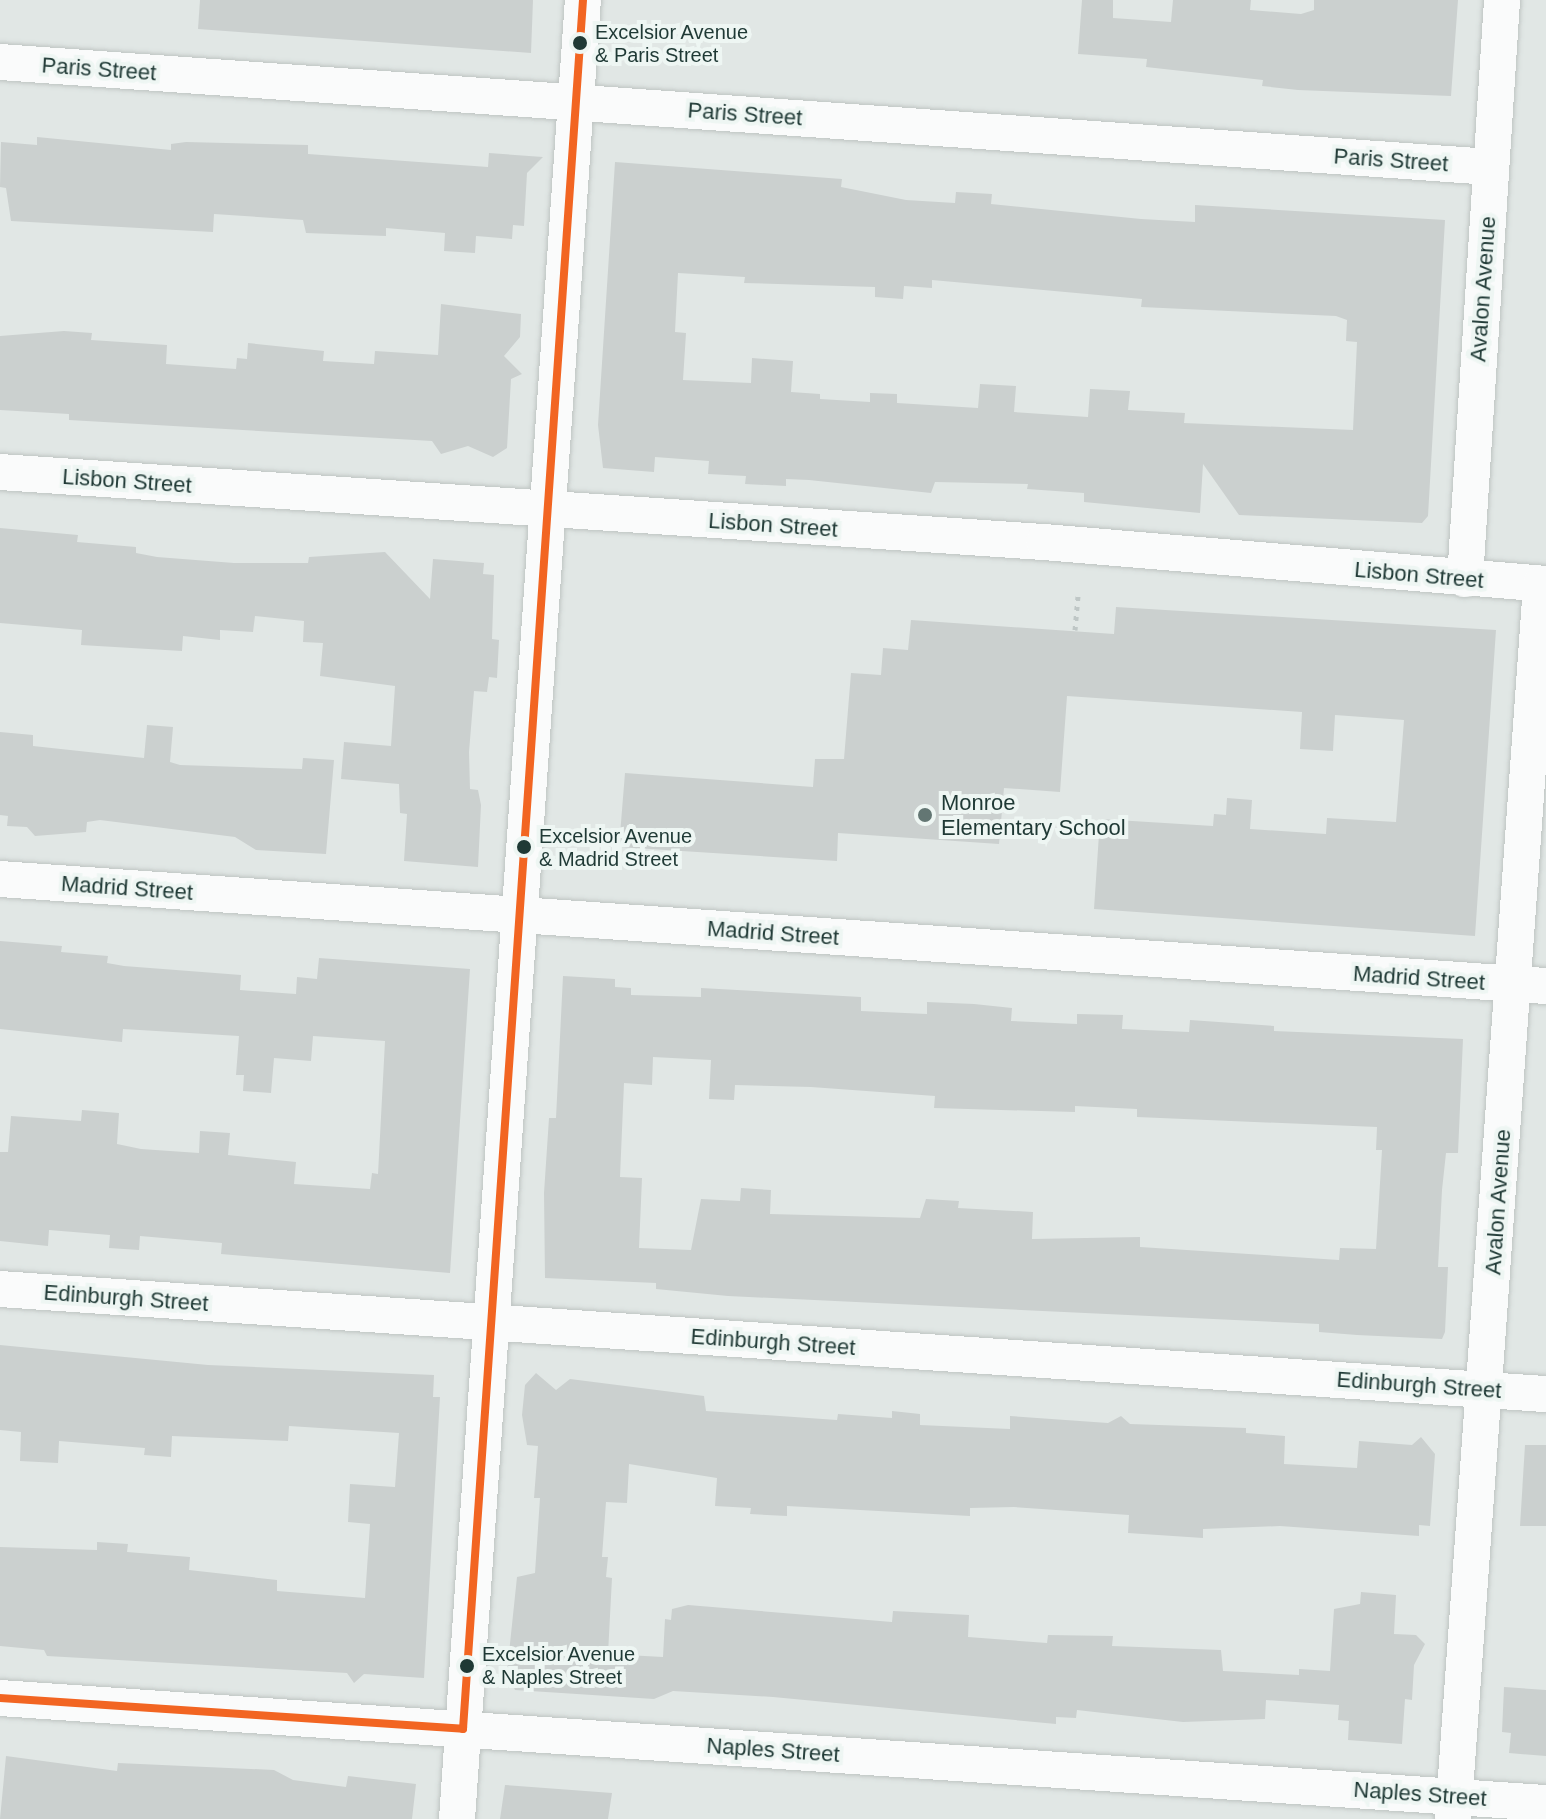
<!DOCTYPE html>
<style>
body{margin:0}
#map{position:relative;width:1546px;height:1819px;overflow:hidden;background:#e1e7e5;font-family:Arial,sans-serif}
div>[style]{position:absolute}
[style*='--x']{left:calc(var(--x)*1px);top:calc(var(--y)*1px);width:calc(var(--w)*1px);rotate:calc(var(--a)*1deg)}
.building>*{inset:0;background:#cbd0cf}
.path>*{height:5px;margin-top:-2.5px;transform-origin:0;background:repeating-linear-gradient(90deg,#bfc7c6 0 4px,transparent 0 10px)}
.roads{filter:drop-shadow(0 0 2px #bec4c2) drop-shadow(0 0 2px #bec4c2)}
.minor>*{height:36px;margin:-18px;padding:0 18px;transform-origin:18px;border-radius:18px;background:#fafbfb}
.bus-1>*{height:8px;margin:-4px;padding:0 4px;transform-origin:4px;border-radius:4px;background:#f26522}
.dots>*{width:22px;height:22px;translate:-50% -50%;box-sizing:border-box;border:4px solid #eef6f3;border-radius:50%}
span{translate:-50% -50%;white-space:nowrap;text-align:center;line-height:1.15;-webkit-text-stroke:8px #eef6f3;paint-order:stroke}
.bus-label{font-size:20px;color:#1f3935}
.left{translate:0 -50%;text-align:left}
.street-label{font-size:22px;color:#1f3935}
.poi-label{font-size:22px;color:#1f3935}
</style>
<div id="map">
<div class="building">
<div style="clip-path:polygon(200px 0,533px 0,531px 53px,198px 29px)"></div>
<div style="clip-path:polygon(1082px 0,1113px 0,1113px 18px,1171px 22px,1173px 0,1251px 0,1250px 10px,1301px 14px,1314px 10px,1314px 0,1458px 0,1451px 96px,1298px 90px,1262px 86px,1263px 80px,1146px 67px,1147px 59px,1078px 54px)"></div>
<div style="clip-path:polygon(37px 137px,171px 150px,171px 144px,186px 142px,308px 145px,308px 154px,488px 167px,489px 153px,543px 157px,527px 173px,524px 226px,513px 225px,512px 239px,476px 236px,475px 253px,444px 251px,445px 233px,386px 228px,386px 236px,306px 233px,303px 220px,214px 214px,213px 232px,11px 221px,6px 188px,0 187px,1px 142px,37px 145px)"></div>
<div style="clip-path:polygon(evenodd,615px 162px,842px 179px,841px 187px,906px 200px,955px 203px,956px 192px,992px 194px,991px 204px,1141px 219px,1195px 222px,1195px 205px,1445px 220px,1428px 516px,1422px 523px,1239px 515px,1203px 464px,1200px 513px,1084px 502px,1084px 493px,1027px 489px,1028px 484px,935px 482px,931px 493px,809px 480px,786px 479px,786px 486px,745px 484px,746px 476px,708px 474px,709px 461px,655px 457px,654px 472px,603px 468px,598px 425px,615px 162px,678px 273px,745px 277px,744px 283px,875px 287px,875px 297px,903px 299px,904px 286px,932px 288px,932px 280px,1142px 299px,1141px 307px,1336px 316px,1347px 320px,1346px 341px,1357px 342px,1353px 430px,1184px 423px,1185px 413px,1128px 410px,1130px 391px,1090px 389px,1088px 417px,1014px 412px,1016px 386px,980px 384px,978px 408px,897px 403px,897px 394px,870px 393px,870px 402px,820px 399px,820px 394px,791px 392px,793px 361px,752px 358px,751px 383px,683px 380px,686px 333px,675px 332px,678px 273px)"></div>
<div style="clip-path:polygon(441px 304px,521px 314px,520px 337px,504px 356px,522px 374px,511px 379px,507px 448px,493px 457px,468px 446px,441px 454px,432px 441px,69px 420px,69px 414px,0 410px,0 336px,64px 331px,92px 333px,91px 340px,167px 345px,166px 364px,236px 369px,237px 358px,247px 359px,248px 343px,324px 351px,323px 361px,374px 364px,375px 351px,438px 355px)"></div>
<div style="clip-path:polygon(0 528px,78px 535px,77px 542px,136px 547px,136px 553px,157px 557px,234px 563px,308px 563px,309px 557px,385px 552px,430px 599px,433px 559px,484px 563px,483px 574px,494px 575px,492px 639px,499px 640px,497px 678px,489px 677px,487px 692px,474px 691px,469px 752px,470px 789px,478px 790px,481px 805px,478px 867px,404px 861px,407px 814px,400px 813px,399px 784px,341px 779px,344px 742px,391px 746px,395px 686px,320px 676px,323px 643px,303px 642px,304px 621px,255px 616px,253px 632px,220px 630px,220px 640px,183px 636px,182px 651px,81px 645px,82px 630px,0 623px)"></div>
<div style="clip-path:polygon(1116px 607px,1496px 630px,1475px 936px,1094px 909px,1100px 819px,1213px 826px,1214px 814px,1226px 815px,1227px 798px,1252px 800px,1250px 829px,1326px 834px,1327px 818px,1396px 822px,1404px 720px,1335px 715px,1333px 751px,1300px 749px,1302px 712px,1067px 696px,1060px 792px,1004px 788px,999px 844px,838px 833px,837px 861px,619px 847px,625px 773px,813px 787px,815px 759px,844px 759px,851px 673px,881px 675px,883px 648px,908px 650px,911px 620px,1114px 634px)"></div>
<div style="clip-path:polygon(147px 725px,173px 727px,170px 762px,180px 765px,302px 769px,303px 758px,334px 760px,326px 854px,256px 850px,235px 837px,100px 820px,87px 822px,86px 832px,35px 836px,27px 827px,7px 826px,8px 816px,0 815px,0 732px,33px 735px,33px 746px,144px 758px)"></div>
<div style="clip-path:polygon(0 941px,62px 946px,61px 952px,108px 956px,107px 963px,124px 966px,241px 975px,240px 990px,296px 994px,297px 977px,317px 979px,319px 958px,470px 969px,450px 1273px,221px 1254px,222px 1243px,140px 1236px,139px 1250px,109px 1248px,110px 1235px,49px 1230px,48px 1246px,0 1241px,0 1152px,8px 1152px,11px 1116px,81px 1121px,82px 1110px,119px 1113px,117px 1144px,141px 1149px,199px 1153px,200px 1131px,230px 1133px,228px 1155px,296px 1162px,294px 1184px,370px 1189px,372px 1173px,378px 1174px,385px 1041px,313px 1036px,311px 1061px,274px 1058px,271px 1093px,243px 1091px,244px 1075px,236px 1075px,239px 1036px,123px 1029px,122px 1042px,0 1029px)"></div>
<div style="clip-path:polygon(evenodd,563px 976px,615px 979px,615px 987px,631px 988px,631px 995px,701px 997px,701px 988px,861px 997px,861px 1011px,927px 1014px,927px 1002px,974px 1004px,1012px 1008px,1011px 1021px,1077px 1024px,1077px 1014px,1123px 1015px,1122px 1029px,1189px 1032px,1190px 1020px,1274px 1026px,1274px 1031px,1463px 1039px,1458px 1153px,1446px 1153px,1442px 1190px,1438px 1267px,1448px 1267px,1445px 1332px,1442px 1339px,1357px 1335px,1319px 1332px,1319px 1324px,728px 1296px,656px 1289px,656px 1283px,545px 1278px,544px 1193px,549px 1118px,556px 1118px,563px 976px,653px 1057px,711px 1060px,709px 1099px,734px 1100px,735px 1085px,811px 1087px,935px 1096px,934px 1108px,1075px 1112px,1075px 1106px,1137px 1109px,1137px 1117px,1377px 1127px,1376px 1150px,1382px 1150px,1376px 1249px,1340px 1248px,1339px 1260px,1140px 1247px,1140px 1237px,1032px 1239px,1033px 1212px,958px 1208px,959px 1201px,926px 1199px,920px 1218px,770px 1214px,771px 1190px,741px 1188px,740px 1201px,701px 1199px,691px 1250px,639px 1248px,642px 1178px,620px 1177px,624px 1083px,652px 1085px,653px 1057px)"></div>
<div style="clip-path:polygon(0 1345px,208px 1365px,434px 1375px,433px 1397px,440px 1397px,424px 1678px,364px 1674px,354px 1683px,347px 1673px,47px 1656px,44px 1650px,0 1646px,0 1547px,97px 1550px,97px 1542px,128px 1544px,127px 1552px,190px 1557px,189px 1570px,277px 1580px,277px 1591px,365px 1598px,370px 1524px,348px 1522px,350px 1484px,395px 1487px,399px 1433px,289px 1426px,288px 1441px,172px 1436px,171px 1457px,144px 1455px,145px 1448px,59px 1441px,58px 1463px,20px 1461px,21px 1432px,0 1430px)"></div>
<div style="clip-path:polygon(536px 1373px,556px 1390px,570px 1379px,704px 1396px,706px 1411px,837px 1420px,838px 1414px,892px 1418px,892px 1411px,920px 1414px,920px 1425px,1010px 1429px,1010px 1416px,1108px 1423px,1121px 1416px,1130px 1424px,1246px 1428px,1246px 1433px,1285px 1436px,1284px 1464px,1357px 1468px,1359px 1441px,1412px 1445px,1421px 1437px,1435px 1454px,1430px 1526px,1419px 1525px,1419px 1536px,1280px 1526px,1203px 1529px,1203px 1538px,1128px 1533px,1129px 1515px,1014px 1507px,970px 1508px,970px 1516px,787px 1506px,787px 1516px,750px 1514px,751px 1508px,715px 1506px,717px 1478px,629px 1464px,627px 1503px,606px 1502px,602px 1557px,608px 1557px,606px 1577px,612px 1578px,608px 1654px,663px 1657px,665px 1619px,671px 1620px,672px 1609px,688px 1605px,892px 1622px,893px 1611px,969px 1615px,968px 1637px,1047px 1643px,1048px 1635px,1113px 1636px,1112px 1646px,1221px 1650px,1223px 1671px,1299px 1675px,1299px 1669px,1330px 1671px,1334px 1609px,1360px 1604px,1361px 1592px,1396px 1595px,1394px 1634px,1416px 1635px,1425px 1644px,1414px 1665px,1412px 1700px,1405px 1699px,1402px 1744px,1348px 1740px,1349px 1721px,1338px 1720px,1339px 1705px,1266px 1700px,1265px 1719px,1183px 1722px,1077px 1710px,1076px 1718px,1056px 1717px,1056px 1724px,773px 1697px,673px 1691px,654px 1699px,515px 1690px,507px 1672px,517px 1577px,535px 1573px,540px 1498px,534px 1498px,538px 1446px,527px 1445px,522px 1415px,525px 1385px)"></div>
<div style="clip-path:polygon(1525px 1445px,1546px 1445px,1546px 1526px,1520px 1526px)"></div>
<div style="clip-path:polygon(1504px 1687px,1546px 1690px,1546px 1756px,1509px 1753px,1511px 1733px,1502px 1732px)"></div>
<div style="clip-path:polygon(6px 1756px,117px 1771px,118px 1763px,274px 1770px,293px 1780px,346px 1787px,348px 1776px,416px 1784px,412px 1819px,0 1819px)"></div>
<div style="clip-path:polygon(505px 1785px,612px 1793px,608px 1819px,500px 1819px)"></div>
</div>
<div class="path">
<div style="--x:1075;--y:630;--w:34;--a:-85"></div>
</div>
<div class="roads">
<div class="minor">
<div style="--x:0;--y:62;--w:1494;--a:4.03"></div>
<div style="--x:0;--y:472;--w:1046;--a:3.84"></div>
<div style="--x:1044;--y:542;--w:504;--a:4.78"></div>
<div style="--x:1465;--y:579;--w:580;--a:-86.34"></div>
<div style="--x:0;--y:879;--w:1550;--a:3.96"></div>
<div style="--x:0;--y:1289;--w:1550;--a:3.89"></div>
<div style="--x:0;--y:1698;--w:1550;--a:3.89"></div>
<div style="--x:457;--y:1819;--w:1823;--a:-86.04"></div>
<div style="--x:1453;--y:1819;--w:1238;--a:-85.92"></div>
</div>
</div>
<div class="bus-1">
<div style="--x:0;--y:1698;--w:464;--a:3.8"></div>
<div style="--x:463;--y:1729;--w:1733;--a:-86.03"></div>
</div>
<div class="dots">
<div style="left:580px;top:43px;background:#1f3935"></div>
<div style="left:925px;top:815px;background:#637673"></div>
<div style="left:524px;top:847px;background:#1f3935"></div>
<div style="left:467px;top:1666px;background:#1f3935"></div>
</div>
<div class="bus-label">
<span class="left" style="left:595px;top:44px">Excelsior Avenue<br>&amp; Paris Street</span>
<span class="left" style="left:539px;top:848px">Excelsior Avenue<br>&amp; Madrid Street</span>
<span class="left" style="left:482px;top:1666px">Excelsior Avenue<br>&amp; Naples Street</span>
</div>
<div class="street-label">
<span style="left:99px;top:69px;rotate:4deg">Paris Street</span>
<span style="left:745px;top:114px;rotate:4deg">Paris Street</span>
<span style="left:1391px;top:160px;rotate:4deg">Paris Street</span>
<span style="left:1483px;top:289px;rotate:-86deg">Avalon Avenue</span>
<span style="left:127px;top:481px;rotate:4deg">Lisbon Street</span>
<span style="left:773px;top:525px;rotate:4deg">Lisbon Street</span>
<span style="left:1419px;top:575px;rotate:5deg">Lisbon Street</span>
<span style="left:127px;top:888px;rotate:4deg">Madrid Street</span>
<span style="left:773px;top:933px;rotate:4deg">Madrid Street</span>
<span style="left:1419px;top:978px;rotate:4deg">Madrid Street</span>
<span style="left:1498px;top:1202px;rotate:-86deg">Avalon Avenue</span>
<span style="left:126px;top:1298px;rotate:4deg">Edinburgh Street</span>
<span style="left:773px;top:1342px;rotate:4deg">Edinburgh Street</span>
<span style="left:1419px;top:1385px;rotate:4deg">Edinburgh Street</span>
<span style="left:773px;top:1750px;rotate:4deg">Naples Street</span>
<span style="left:1420px;top:1794px;rotate:4deg">Naples Street</span>
</div>
<div class="poi-label">
<span class="left" style="left:941px;top:815px">Monroe<br>Elementary School</span>
</div>
</div>
